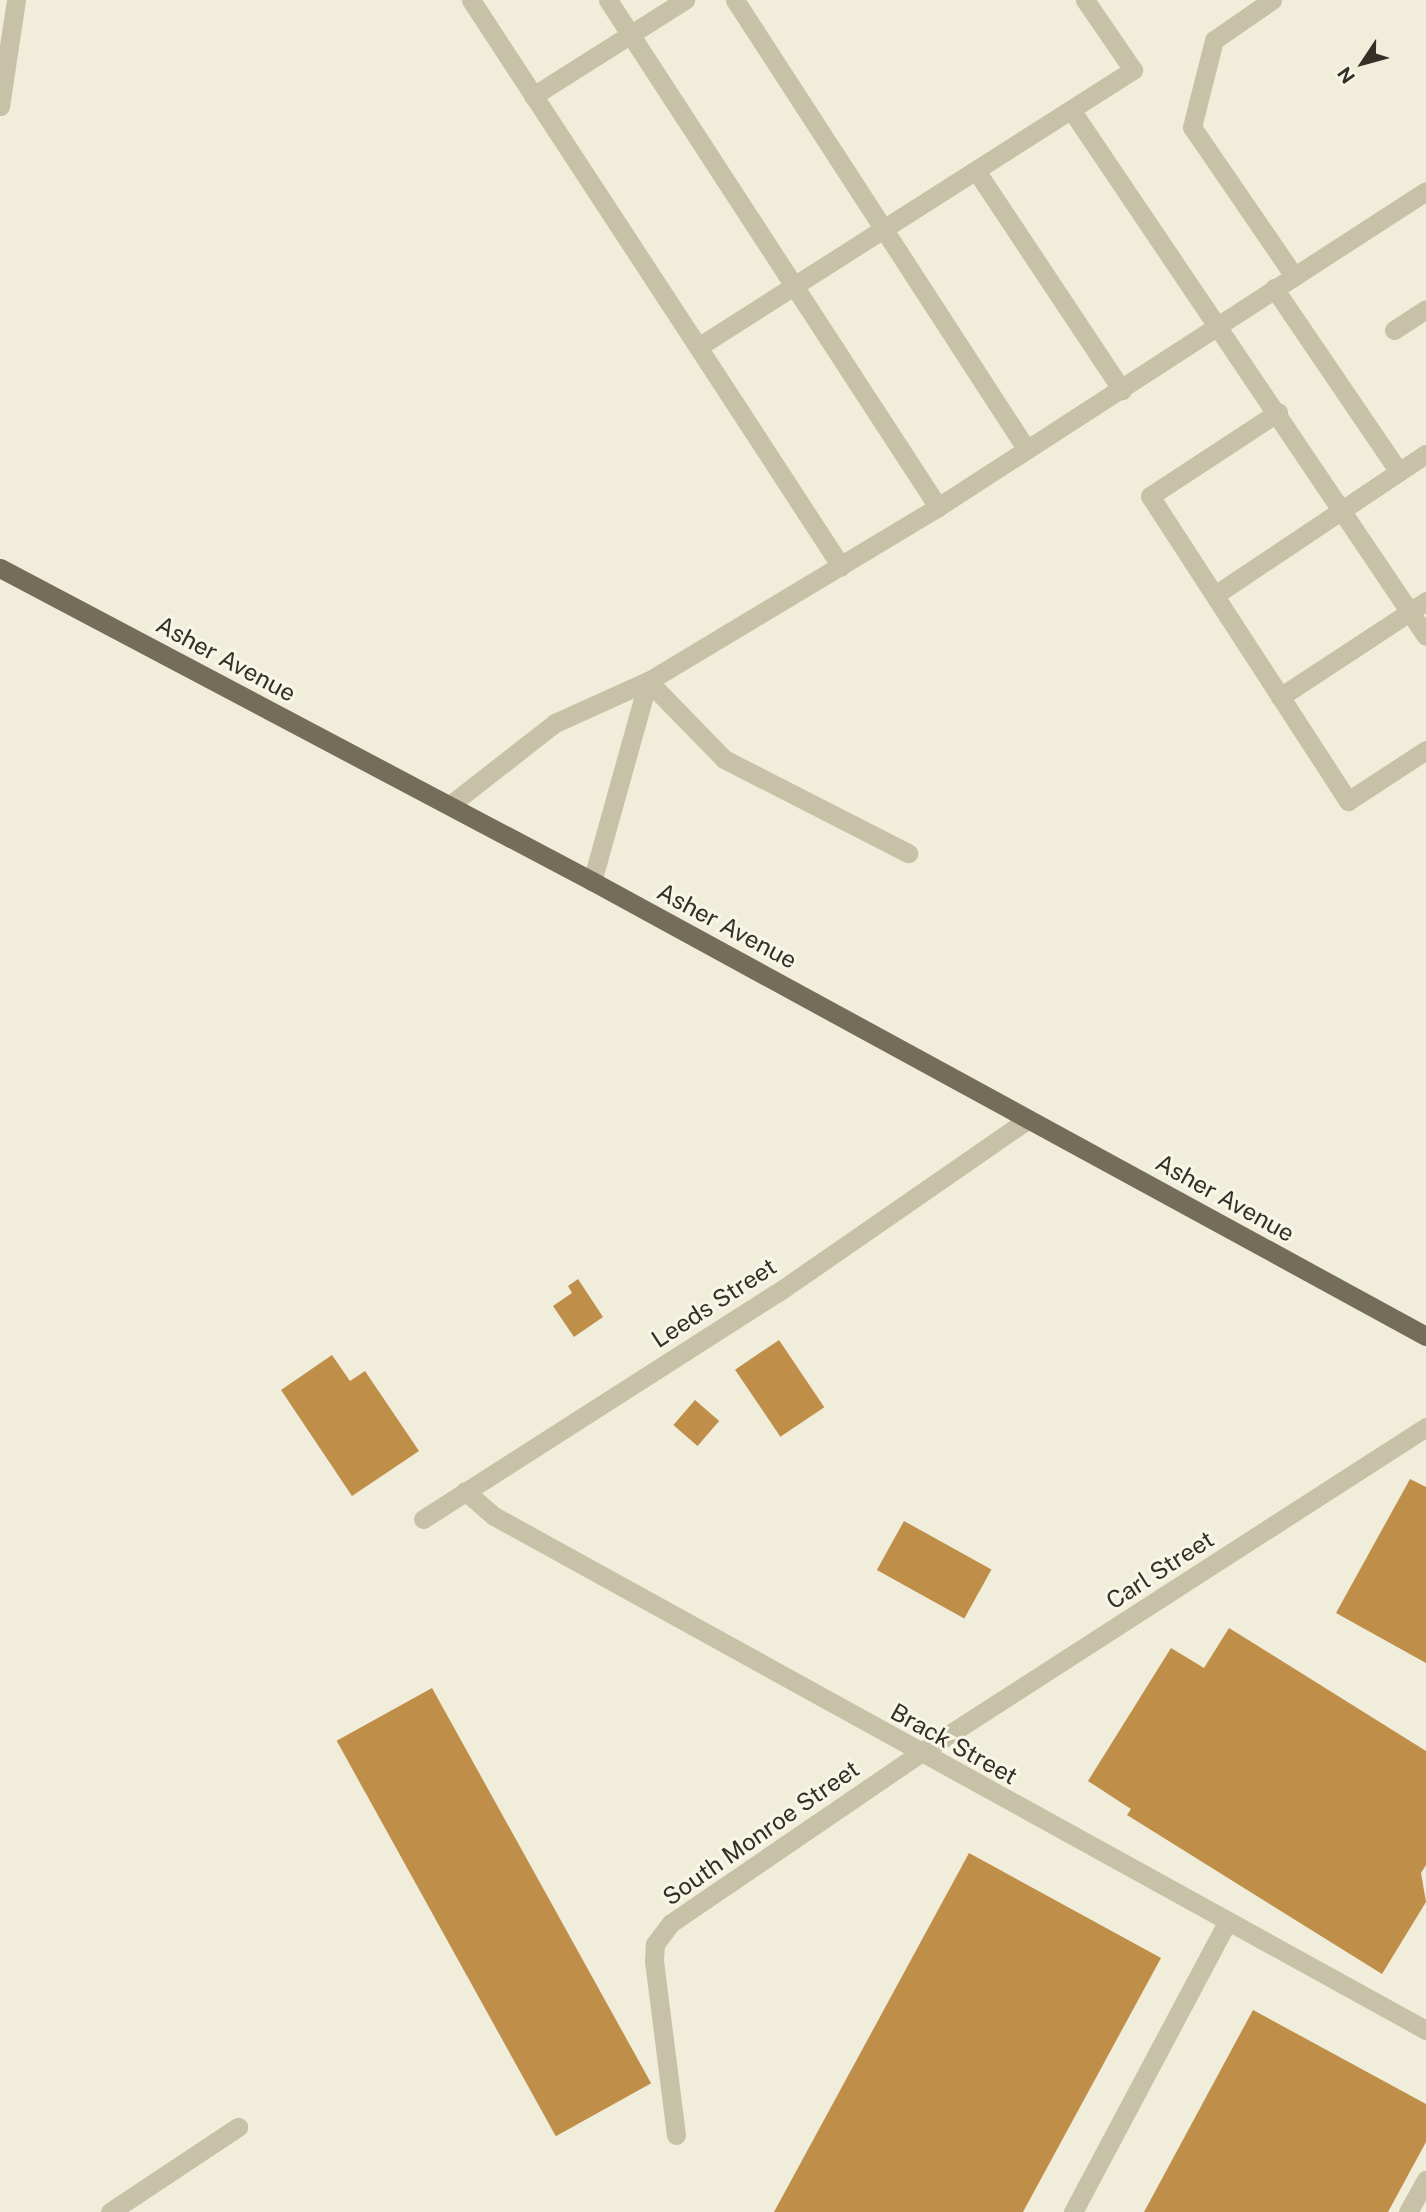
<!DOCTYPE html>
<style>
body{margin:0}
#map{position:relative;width:1426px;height:2212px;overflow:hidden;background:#f0edda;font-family:"Public Sans",sans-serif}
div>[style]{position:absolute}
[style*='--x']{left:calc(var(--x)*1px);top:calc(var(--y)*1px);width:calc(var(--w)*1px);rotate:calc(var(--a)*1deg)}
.building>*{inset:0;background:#bf8f49;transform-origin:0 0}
.service>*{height:19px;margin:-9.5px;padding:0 9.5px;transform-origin:9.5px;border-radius:9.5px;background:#c7c1a7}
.minor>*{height:19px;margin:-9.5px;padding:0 9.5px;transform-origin:9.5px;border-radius:9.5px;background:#c7c1a7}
.primary>*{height:19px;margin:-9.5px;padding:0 9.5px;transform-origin:9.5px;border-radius:9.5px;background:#756c59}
span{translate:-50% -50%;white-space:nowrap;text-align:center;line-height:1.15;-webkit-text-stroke:6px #f8f6e6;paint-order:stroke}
.street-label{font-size:24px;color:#343027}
.north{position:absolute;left:1328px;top:28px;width:70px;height:70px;-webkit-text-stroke:5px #f8f6e6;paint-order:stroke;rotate:234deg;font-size:19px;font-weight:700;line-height:28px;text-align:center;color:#343027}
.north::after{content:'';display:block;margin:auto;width:24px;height:32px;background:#343027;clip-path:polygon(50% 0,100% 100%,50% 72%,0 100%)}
</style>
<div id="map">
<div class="building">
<div style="clip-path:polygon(578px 1279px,603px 1317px,574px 1337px,553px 1306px,572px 1293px,568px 1286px)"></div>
<div style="left:779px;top:1340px;width:81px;height:53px;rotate:56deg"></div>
<div style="clip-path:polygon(332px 1355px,350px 1381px,365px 1371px,419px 1451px,352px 1496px,281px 1390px)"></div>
<div style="left:695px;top:1400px;width:32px;height:33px;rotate:41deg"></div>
<div style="clip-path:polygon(1410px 1479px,1426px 1487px,1426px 1663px,1336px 1613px)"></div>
<div style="left:904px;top:1521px;width:100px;height:56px;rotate:29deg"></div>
<div style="clip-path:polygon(1229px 1628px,1426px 1751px,1426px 1865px,1421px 1873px,1426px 1902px,1382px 1974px,1127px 1815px,1131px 1809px,1088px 1781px,1171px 1648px,1204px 1668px)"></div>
<div style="left:432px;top:1688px;width:452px;height:109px;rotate:61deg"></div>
<div style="clip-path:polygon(969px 1853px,1161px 1958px,1023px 2212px,774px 2212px)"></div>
<div style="clip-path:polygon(1253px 2010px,1426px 2104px,1426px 2142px,1388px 2212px,1144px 2212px)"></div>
</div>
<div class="service">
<div style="--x:471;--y:0;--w:415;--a:56.8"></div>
<div style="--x:698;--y:347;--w:516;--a:-32.49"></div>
<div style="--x:1133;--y:70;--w:85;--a:-124.4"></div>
<div style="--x:608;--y:0;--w:605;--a:56.94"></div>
<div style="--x:938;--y:507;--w:338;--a:149"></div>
<div style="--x:648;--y:681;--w:109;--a:45.7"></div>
<div style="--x:724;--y:759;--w:207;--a:27.1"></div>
<div style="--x:735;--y:0;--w:536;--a:57.02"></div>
<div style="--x:1272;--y:0;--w:70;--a:145.4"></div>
<div style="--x:1214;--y:40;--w:90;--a:104.2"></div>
<div style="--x:1192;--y:127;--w:181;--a:55.6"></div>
<div style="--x:533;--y:96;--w:180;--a:-32.3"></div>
<div style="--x:0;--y:106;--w:107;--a:-81.4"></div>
<div style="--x:1072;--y:111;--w:633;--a:56.01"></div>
<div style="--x:977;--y:172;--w:262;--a:56.4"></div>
<div style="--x:1274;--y:288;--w:222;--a:55.8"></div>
<div style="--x:1394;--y:330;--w:38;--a:-33"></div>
<div style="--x:698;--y:347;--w:262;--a:56.9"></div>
<div style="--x:1278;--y:412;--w:153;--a:146.7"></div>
<div style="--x:1150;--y:496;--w:364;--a:57"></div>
<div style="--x:1348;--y:801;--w:93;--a:-33.2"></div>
<div style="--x:938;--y:507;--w:581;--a:-32.92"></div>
<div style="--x:1215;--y:595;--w:254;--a:-33.8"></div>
<div style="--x:1280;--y:697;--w:175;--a:-33.3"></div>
<div style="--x:450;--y:805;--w:133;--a:-38"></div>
<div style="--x:555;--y:723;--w:102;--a:-24.3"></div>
<div style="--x:648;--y:681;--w:208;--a:105.6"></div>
<div style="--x:1408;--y:2212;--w:37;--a:-61"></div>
</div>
<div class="minor">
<div style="--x:465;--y:1491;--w:38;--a:41"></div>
<div style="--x:494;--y:1516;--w:1064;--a:28.88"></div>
<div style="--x:423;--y:1519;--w:420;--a:-32.6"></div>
<div style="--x:777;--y:1293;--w:302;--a:-34.7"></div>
<div style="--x:676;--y:2135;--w:175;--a:-97.2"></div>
<div style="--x:654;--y:1961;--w:17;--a:-87"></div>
<div style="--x:655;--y:1944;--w:26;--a:-53"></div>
<div style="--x:671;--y:1923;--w:301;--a:-34.3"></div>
<div style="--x:920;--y:1753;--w:602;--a:-32.79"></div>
<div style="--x:110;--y:2212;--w:154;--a:-33.6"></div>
<div style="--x:1073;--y:2212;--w:326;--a:-62"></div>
</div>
<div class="primary">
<div style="--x:0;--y:568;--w:670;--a:27.87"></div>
<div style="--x:592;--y:881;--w:950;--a:28.62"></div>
</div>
<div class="street-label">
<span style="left:226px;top:659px;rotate:28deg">Asher Avenue</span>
<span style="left:727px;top:926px;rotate:28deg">Asher Avenue</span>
<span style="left:1225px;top:1198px;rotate:29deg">Asher Avenue</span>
<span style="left:714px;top:1303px;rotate:-33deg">Leeds Street</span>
<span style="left:1160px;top:1570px;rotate:-33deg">Carl Street</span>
<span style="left:954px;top:1744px;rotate:29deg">Brack Street</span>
<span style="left:761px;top:1833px;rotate:-35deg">South Monroe Street</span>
</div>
<div class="north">N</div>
</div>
